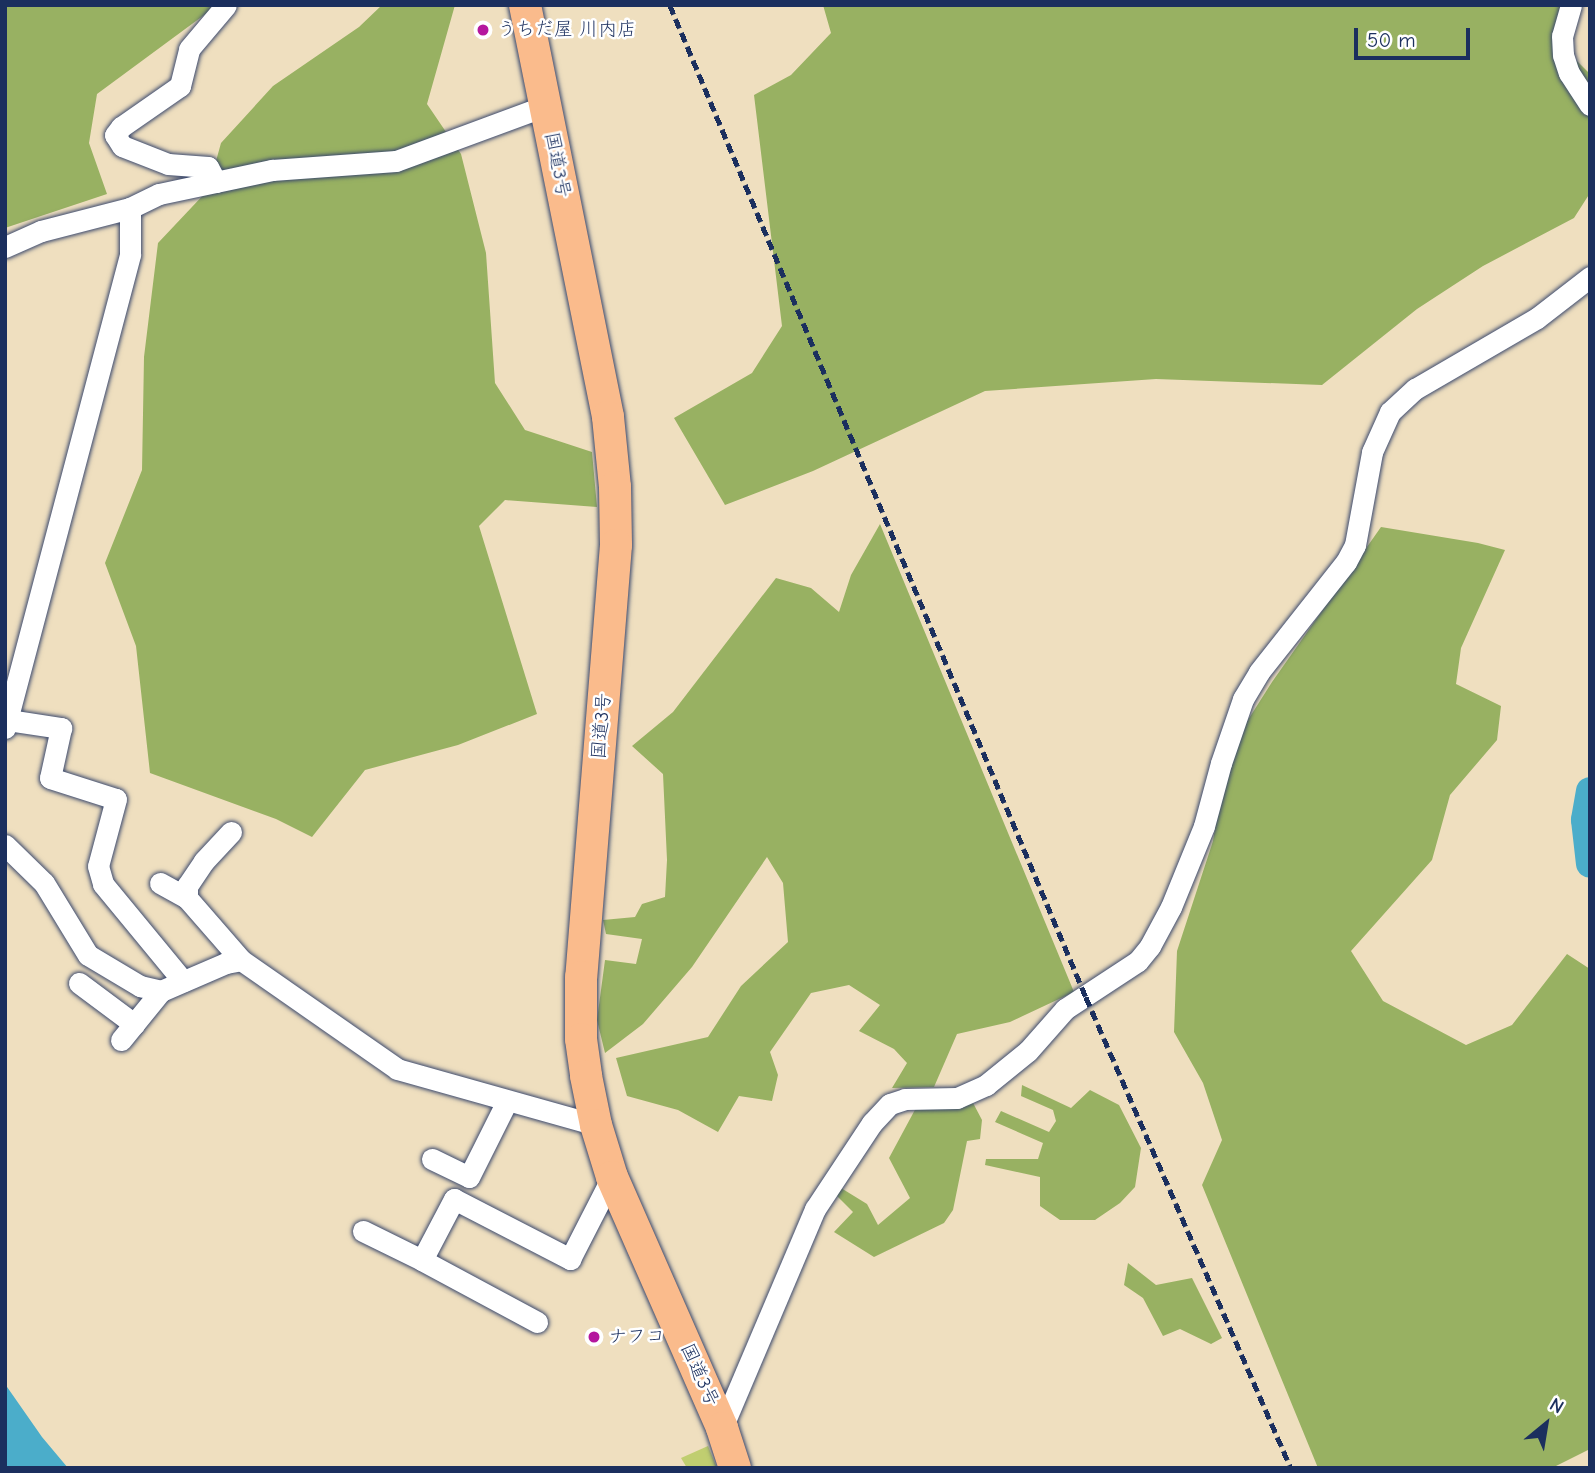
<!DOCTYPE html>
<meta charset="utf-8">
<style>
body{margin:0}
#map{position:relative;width:1595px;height:1473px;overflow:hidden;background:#efdfbf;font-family:"Comic Neue","Klee One",sans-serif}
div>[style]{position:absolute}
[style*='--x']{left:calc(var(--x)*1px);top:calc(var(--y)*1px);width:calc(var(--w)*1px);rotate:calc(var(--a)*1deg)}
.green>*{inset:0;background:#c0ce70}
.forest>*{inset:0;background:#98b162}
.water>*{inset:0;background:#4badca}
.river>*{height:28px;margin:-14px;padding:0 14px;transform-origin:14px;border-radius:14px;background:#4badca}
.roads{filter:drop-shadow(0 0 2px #3b496d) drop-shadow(0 0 2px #3b496d)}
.minor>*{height:21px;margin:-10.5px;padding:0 10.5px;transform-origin:10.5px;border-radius:10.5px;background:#fff}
.highway>*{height:32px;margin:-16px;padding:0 16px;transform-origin:16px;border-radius:16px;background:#fabb8c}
.rail>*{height:4.5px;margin-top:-2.25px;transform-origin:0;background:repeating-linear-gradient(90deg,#1b2f5e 0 10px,transparent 0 15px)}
.dots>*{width:19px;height:19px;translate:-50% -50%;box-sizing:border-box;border:4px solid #fff;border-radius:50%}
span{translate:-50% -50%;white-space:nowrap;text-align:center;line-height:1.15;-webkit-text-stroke:5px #fff;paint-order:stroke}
.poi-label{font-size:19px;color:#1b2f5e}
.left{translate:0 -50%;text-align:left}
.street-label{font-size:19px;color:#1b2f5e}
.frame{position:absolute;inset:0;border:7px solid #1b2f5e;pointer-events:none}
.north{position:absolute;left:1511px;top:1389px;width:70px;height:70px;-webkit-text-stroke:5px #fff;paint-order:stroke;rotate:30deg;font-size:19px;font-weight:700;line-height:28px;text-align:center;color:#1b2f5e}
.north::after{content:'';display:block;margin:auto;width:24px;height:32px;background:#1b2f5e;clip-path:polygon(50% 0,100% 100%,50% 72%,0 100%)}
.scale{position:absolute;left:1354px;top:28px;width:116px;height:32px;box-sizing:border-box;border:4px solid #1b2f5e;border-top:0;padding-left:9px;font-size:21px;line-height:24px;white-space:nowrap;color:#1b2f5e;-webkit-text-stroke:5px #fff;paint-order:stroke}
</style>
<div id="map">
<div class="green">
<div style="clip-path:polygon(708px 1446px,717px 1468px,687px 1468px,681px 1458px)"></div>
</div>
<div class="forest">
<div style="clip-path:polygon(5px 5px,215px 7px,97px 94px,89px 143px,107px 194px,5px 228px)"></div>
<div style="clip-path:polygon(382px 5px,455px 5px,427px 104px,461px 154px,486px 253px,495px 383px,525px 430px,592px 452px,597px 507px,505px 500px,479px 526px,537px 714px,458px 745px,365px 770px,312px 837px,276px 819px,150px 773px,136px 646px,105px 563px,142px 470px,144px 357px,158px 243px,208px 190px,221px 143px,273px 86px,359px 27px)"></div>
<div style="clip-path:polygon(823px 5px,1563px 5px,1565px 49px,1590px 74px,1590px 193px,1574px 218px,1483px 266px,1417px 309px,1322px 385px,1156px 379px,985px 391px,813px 471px,725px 505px,674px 418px,752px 373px,782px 326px,754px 95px,791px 75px,831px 33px)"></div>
<div style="clip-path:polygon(880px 524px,1074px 992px,1010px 1022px,957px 1034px,934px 1087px,892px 1088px,907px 1063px,894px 1049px,859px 1031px,880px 1005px,849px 985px,811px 993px,770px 1052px,778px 1075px,772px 1101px,739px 1096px,718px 1132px,678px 1110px,627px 1096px,616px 1058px,708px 1037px,741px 986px,788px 942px,783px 883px,767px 857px,692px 967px,643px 1024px,605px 1053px,597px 1020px,605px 960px,636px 964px,642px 939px,606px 934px,603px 920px,635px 917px,642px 904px,665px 897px,667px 860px,663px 774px,632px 746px,673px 712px,776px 578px,811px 588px,839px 612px,851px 575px)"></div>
<div style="clip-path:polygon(1381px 527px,1478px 543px,1505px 550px,1461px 648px,1456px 684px,1501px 706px,1497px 740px,1450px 795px,1432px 860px,1351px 951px,1383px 1001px,1466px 1045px,1512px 1025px,1567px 954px,1590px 969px,1590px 1449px,1552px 1468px,1318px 1468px,1202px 1185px,1222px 1140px,1203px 1083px,1174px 1032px,1177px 951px,1213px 841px,1227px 753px,1272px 682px)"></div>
<div style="clip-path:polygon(1022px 1085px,1071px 1108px,1090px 1090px,1119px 1105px,1141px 1148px,1135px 1187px,1120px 1203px,1095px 1220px,1060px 1220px,1040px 1206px,1040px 1177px,985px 1165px,986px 1159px,1038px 1159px,1043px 1143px,995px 1122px,1001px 1111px,1049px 1132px,1056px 1121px,1053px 1110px,1021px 1096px)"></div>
<div style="clip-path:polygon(972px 1101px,982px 1120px,980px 1139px,967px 1141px,953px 1210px,944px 1223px,874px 1257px,834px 1232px,853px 1212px,836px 1195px,841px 1188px,867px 1204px,878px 1225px,910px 1198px,889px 1158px,917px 1106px)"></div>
<div style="clip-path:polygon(1128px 1263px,1156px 1285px,1192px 1278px,1222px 1338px,1211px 1344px,1180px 1329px,1163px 1336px,1143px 1298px,1124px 1285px)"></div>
</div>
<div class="water">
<div style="clip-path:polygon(5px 1384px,42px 1437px,68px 1468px,5px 1468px)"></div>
</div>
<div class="river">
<div style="--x:1590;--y:791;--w:29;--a:100"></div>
<div style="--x:1585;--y:820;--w:44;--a:83.5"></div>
</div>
<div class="roads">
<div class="minor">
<div style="--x:1571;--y:5;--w:32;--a:106"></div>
<div style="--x:1562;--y:36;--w:19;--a:87"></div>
<div style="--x:1563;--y:55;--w:19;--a:72"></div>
<div style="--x:1569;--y:73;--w:38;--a:57"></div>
<div style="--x:216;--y:182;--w:17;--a:-118"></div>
<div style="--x:208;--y:167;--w:40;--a:-175.7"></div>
<div style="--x:168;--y:164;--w:49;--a:-158.6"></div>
<div style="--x:122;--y:146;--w:13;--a:-122"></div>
<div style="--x:115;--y:135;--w:10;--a:-53"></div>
<div style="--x:121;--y:127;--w:72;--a:-34.8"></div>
<div style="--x:180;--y:86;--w:38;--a:-76"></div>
<div style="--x:189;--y:49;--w:57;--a:-49.9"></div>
<div style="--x:5;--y:247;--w:39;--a:-24"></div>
<div style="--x:41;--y:231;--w:92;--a:-14.5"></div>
<div style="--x:130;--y:208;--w:32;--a:-26"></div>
<div style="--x:159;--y:194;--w:116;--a:-12"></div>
<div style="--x:272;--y:170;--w:124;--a:-4.2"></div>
<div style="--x:396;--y:161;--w:159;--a:-20.3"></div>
<div style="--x:8;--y:720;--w:54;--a:8.6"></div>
<div style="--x:61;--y:728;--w:51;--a:102.4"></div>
<div style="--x:50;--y:778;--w:69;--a:17.7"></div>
<div style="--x:116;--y:799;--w:69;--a:105"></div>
<div style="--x:98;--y:866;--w:19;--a:74"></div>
<div style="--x:103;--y:884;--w:126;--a:50.5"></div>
<div style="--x:5;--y:728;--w:490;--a:-75.2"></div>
<div style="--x:130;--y:254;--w:46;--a:-90"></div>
<div style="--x:231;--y:832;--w:40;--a:133"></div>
<div style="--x:204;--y:861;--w:30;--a:124"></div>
<div style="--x:187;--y:886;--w:12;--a:90"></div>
<div style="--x:187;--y:898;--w:82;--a:48.9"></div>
<div style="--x:5;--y:845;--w:54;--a:44.3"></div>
<div style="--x:44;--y:883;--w:84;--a:58.6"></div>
<div style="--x:88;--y:955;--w:61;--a:30.8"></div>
<div style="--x:140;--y:986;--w:22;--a:13"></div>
<div style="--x:161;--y:991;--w:71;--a:-23.3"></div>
<div style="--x:226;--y:963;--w:15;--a:-11"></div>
<div style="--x:241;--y:960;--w:190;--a:34.9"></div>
<div style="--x:397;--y:1069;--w:207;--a:15.7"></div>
<div style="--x:160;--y:883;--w:31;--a:29"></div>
<div style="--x:79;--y:983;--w:69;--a:36.7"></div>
<div style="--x:121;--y:1040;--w:63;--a:-50.8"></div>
<div style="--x:432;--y:1159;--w:41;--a:25.9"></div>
<div style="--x:469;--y:1177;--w:85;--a:-63.4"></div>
<div style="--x:363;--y:1231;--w:66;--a:26.2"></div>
<div style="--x:537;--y:1322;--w:131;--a:-151.7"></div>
<div style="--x:422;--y:1260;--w:69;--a:-62.3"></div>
<div style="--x:454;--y:1199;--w:131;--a:27.3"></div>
<div style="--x:570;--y:1259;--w:92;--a:-62.9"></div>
<div style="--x:722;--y:1428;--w:238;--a:-67"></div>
<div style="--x:815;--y:1209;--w:103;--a:-56.5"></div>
<div style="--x:872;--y:1123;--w:26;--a:-47"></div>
<div style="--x:890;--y:1104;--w:16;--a:-18"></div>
<div style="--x:905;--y:1099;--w:52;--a:-1.1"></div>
<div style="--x:957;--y:1098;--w:32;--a:-24"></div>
<div style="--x:986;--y:1085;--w:54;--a:-39"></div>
<div style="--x:1028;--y:1051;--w:56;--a:-48.6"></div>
<div style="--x:1065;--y:1009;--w:87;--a:-33.3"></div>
<div style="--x:1138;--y:961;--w:19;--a:-51"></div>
<div style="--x:1150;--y:946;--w:44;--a:-61.7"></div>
<div style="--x:1171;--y:907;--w:87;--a:-67.8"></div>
<div style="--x:1204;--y:826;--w:65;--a:-74.9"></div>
<div style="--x:1221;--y:763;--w:68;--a:-71"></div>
<div style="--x:1243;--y:699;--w:31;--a:-59"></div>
<div style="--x:1259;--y:672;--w:140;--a:-51.7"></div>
<div style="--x:1346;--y:562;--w:19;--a:-62"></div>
<div style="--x:1355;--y:545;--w:95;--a:-79.6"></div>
<div style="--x:1372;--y:452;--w:44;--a:-65.8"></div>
<div style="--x:1390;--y:412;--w:34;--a:-43"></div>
<div style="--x:1415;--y:389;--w:141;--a:-30.2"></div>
<div style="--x:1537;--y:318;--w:67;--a:-37.7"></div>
</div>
<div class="highway">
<div style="--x:525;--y:5;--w:420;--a:78.6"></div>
<div style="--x:608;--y:417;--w:70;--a:84.3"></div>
<div style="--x:615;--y:487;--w:58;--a:89"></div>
<div style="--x:616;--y:545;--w:433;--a:94.6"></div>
<div style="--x:581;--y:977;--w:62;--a:90"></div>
<div style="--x:581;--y:1039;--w:37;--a:82"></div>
<div style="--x:586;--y:1076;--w:50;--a:78.5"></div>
<div style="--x:596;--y:1125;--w:54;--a:72.9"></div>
<div style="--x:612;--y:1177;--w:274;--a:66.3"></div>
<div style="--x:722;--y:1428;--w:42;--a:72"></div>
</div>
</div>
<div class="rail">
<div style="--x:670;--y:5;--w:1076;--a:67.25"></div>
<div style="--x:1086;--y:997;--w:514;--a:66.48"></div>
</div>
<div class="dots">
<div style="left:483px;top:30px;background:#b5179e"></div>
<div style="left:594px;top:1337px;background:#b5179e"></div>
</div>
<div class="poi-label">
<span class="left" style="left:497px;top:30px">うちだ屋 川内店</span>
<span class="left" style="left:608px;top:1337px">ナフコ</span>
</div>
<div class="street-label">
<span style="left:557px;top:165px;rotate:79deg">国道3号</span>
<span style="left:602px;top:726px;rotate:-85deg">国道3号</span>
<span style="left:699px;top:1375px;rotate:66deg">国道3号</span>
</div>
<div class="frame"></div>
<div class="north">N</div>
<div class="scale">50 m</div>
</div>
